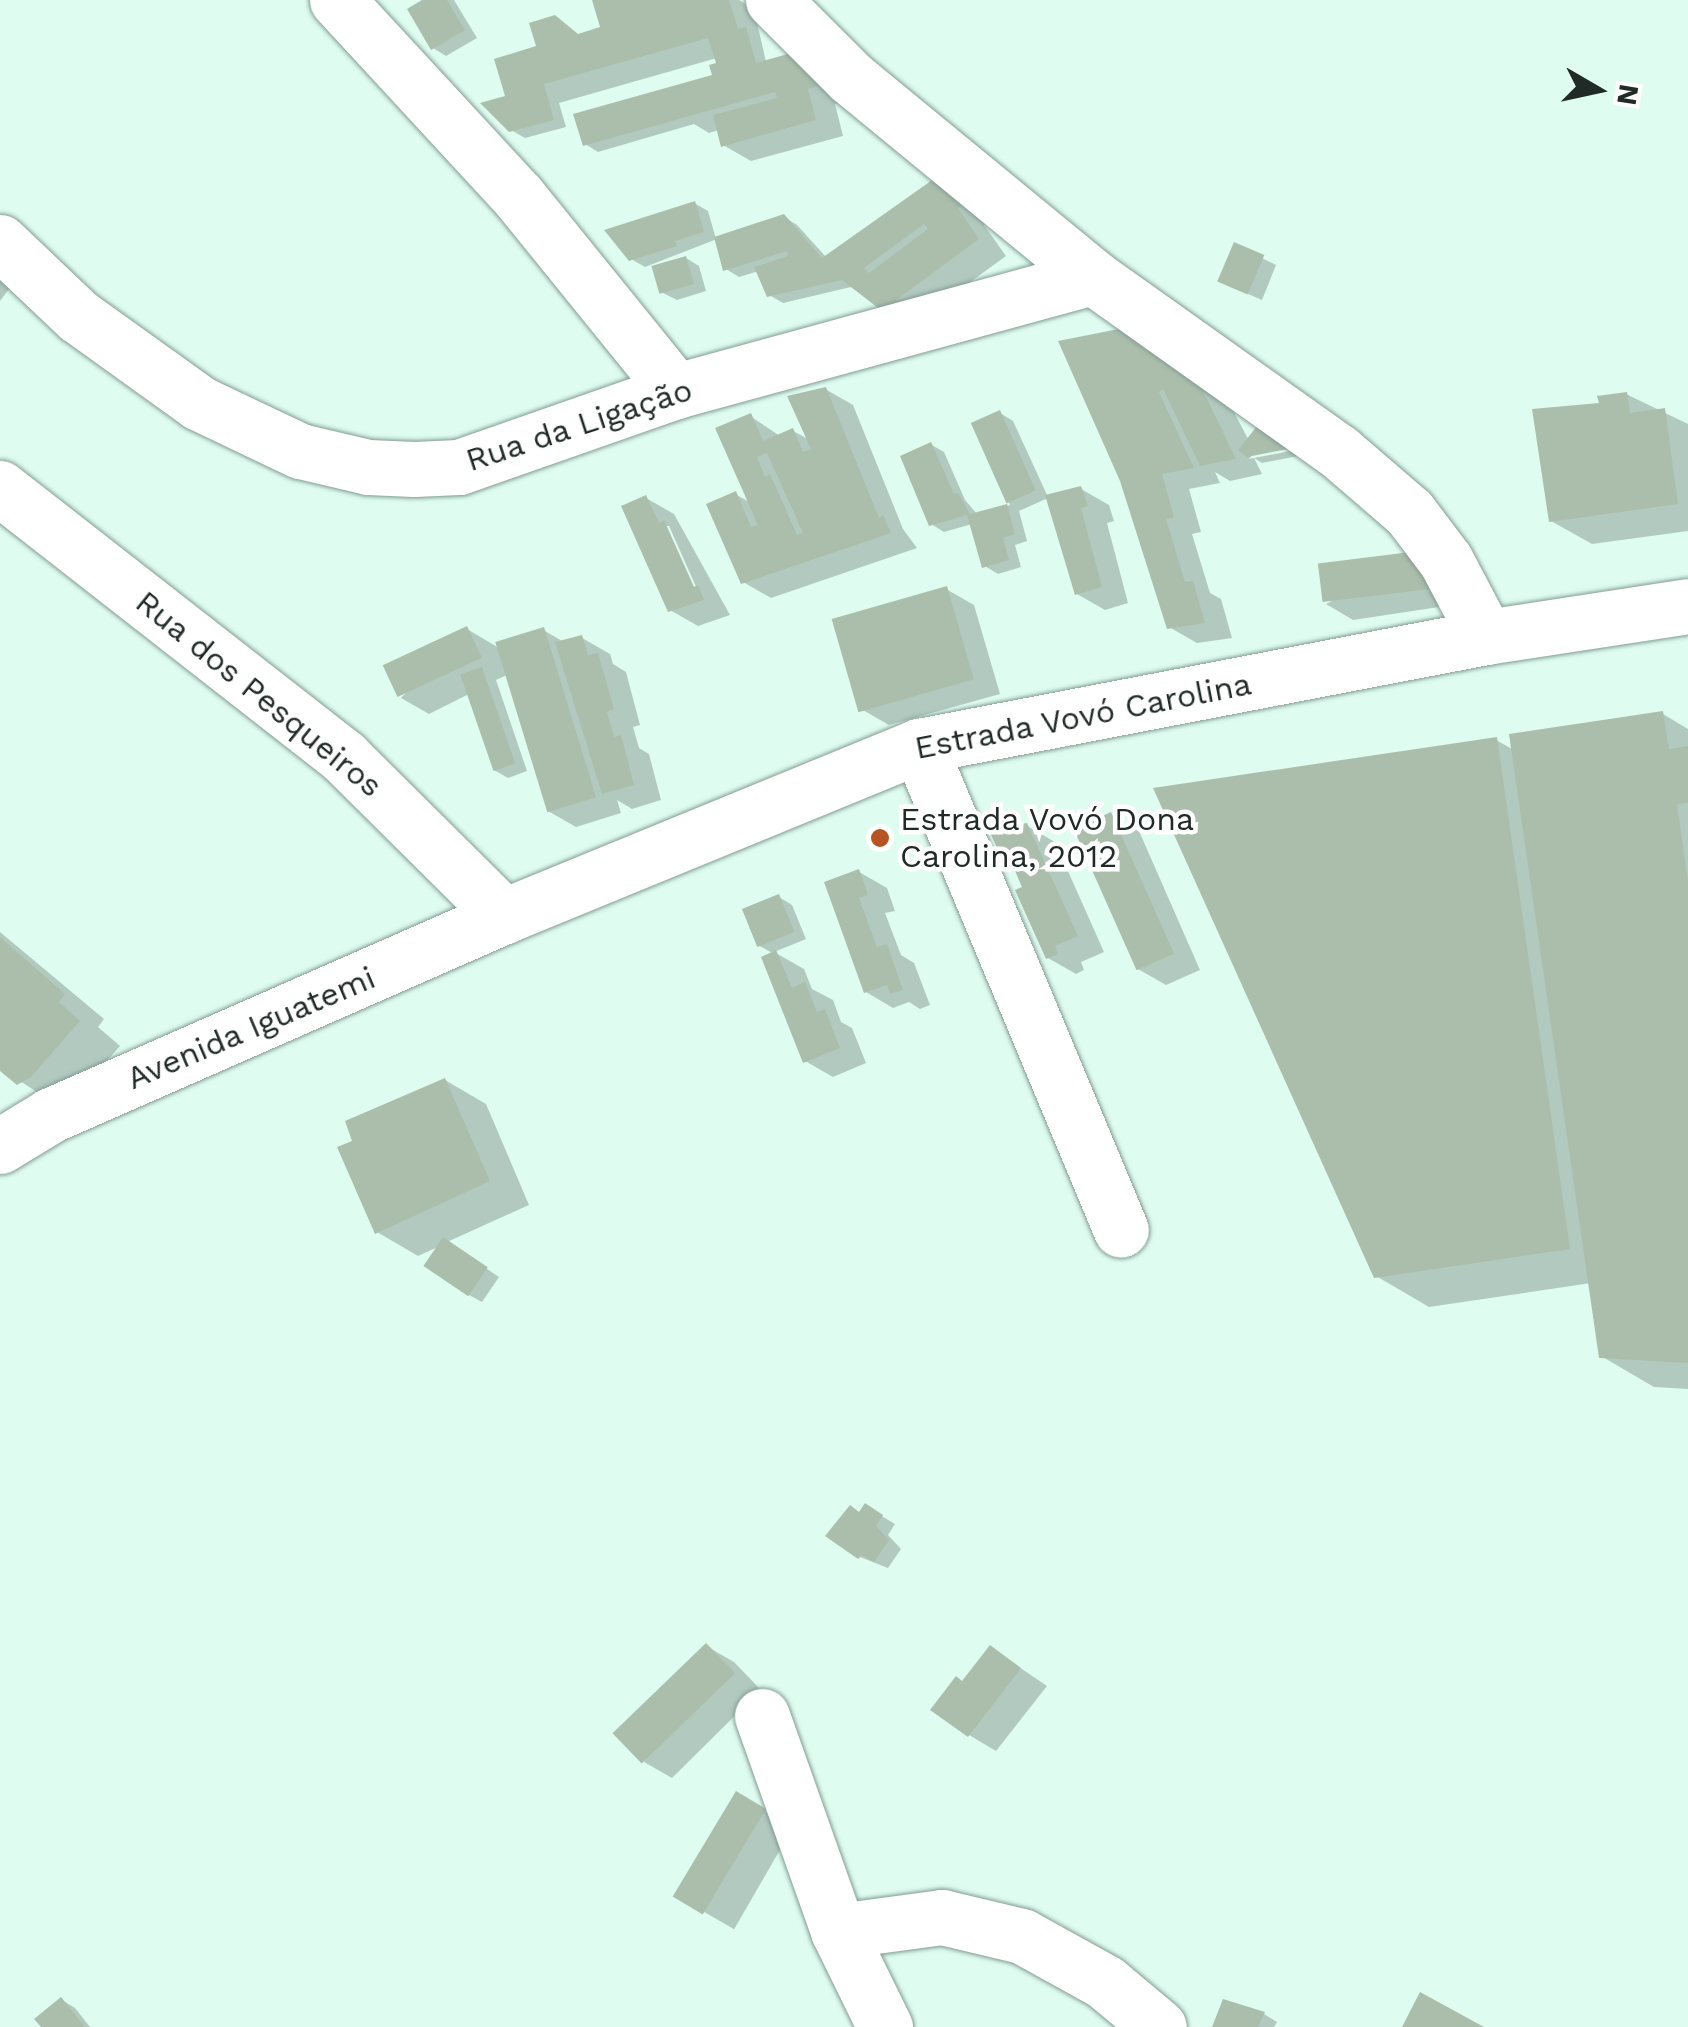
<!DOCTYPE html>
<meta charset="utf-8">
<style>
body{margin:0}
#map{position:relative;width:1688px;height:2027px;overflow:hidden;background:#dffcf1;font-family:"Work Sans",sans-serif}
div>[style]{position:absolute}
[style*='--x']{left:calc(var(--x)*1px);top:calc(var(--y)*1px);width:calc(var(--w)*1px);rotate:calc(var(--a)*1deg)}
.shadow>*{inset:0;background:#0003;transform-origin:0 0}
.building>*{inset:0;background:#abbeac;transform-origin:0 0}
.roads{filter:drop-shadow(0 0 2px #829c93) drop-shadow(0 0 2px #829c93)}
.minor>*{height:55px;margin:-27.5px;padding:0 27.5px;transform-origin:27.5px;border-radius:27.5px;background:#fff}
.dots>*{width:28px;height:28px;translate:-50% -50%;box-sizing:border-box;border:5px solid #fff;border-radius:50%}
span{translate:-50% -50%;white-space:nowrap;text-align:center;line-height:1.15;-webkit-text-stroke:9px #fff;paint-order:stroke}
.street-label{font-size:32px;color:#202a27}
.poi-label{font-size:32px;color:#202a27}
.left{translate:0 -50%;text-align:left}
.north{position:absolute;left:1548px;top:40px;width:100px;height:100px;-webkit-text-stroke:8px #fff;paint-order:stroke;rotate:99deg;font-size:28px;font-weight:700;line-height:40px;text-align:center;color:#202a27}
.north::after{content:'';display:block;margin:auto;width:35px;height:45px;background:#202a27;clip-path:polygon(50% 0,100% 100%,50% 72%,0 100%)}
</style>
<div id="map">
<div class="shadow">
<div style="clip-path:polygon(427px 0,454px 0,477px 38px,446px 56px,433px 48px)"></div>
<div style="clip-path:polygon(594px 0,739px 0,754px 9px,766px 62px,864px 96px,835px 104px,843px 136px,751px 161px,723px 145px,719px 130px,709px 133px,694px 124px,598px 152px,585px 144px,719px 76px,717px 58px,559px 103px,566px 127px,525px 138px,511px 130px,509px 97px,554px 18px,580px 36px,603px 29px)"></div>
<div style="clip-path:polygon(952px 169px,1005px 209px,984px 225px,1006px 256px,922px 317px,851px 287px,783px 303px,769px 295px,759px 271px,739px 277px,726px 269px,717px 239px,645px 267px,631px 259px,694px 203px,708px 211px,716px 239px,784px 217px,797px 225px,827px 258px)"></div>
<div style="clip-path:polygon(1235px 245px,1276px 265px,1262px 300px,1234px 288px)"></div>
<div style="clip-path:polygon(686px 258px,699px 266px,706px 291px,677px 300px,663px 293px)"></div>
<div style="clip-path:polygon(0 263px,18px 277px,0 301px)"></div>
<div style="clip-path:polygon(1144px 327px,1219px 384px,1255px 452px,1249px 459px,1254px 458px,1262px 474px,1230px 481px,1215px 472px,1220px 483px,1189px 489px,1201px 532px,1192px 534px,1210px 593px,1221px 599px,1232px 638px,1197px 643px,1169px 627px)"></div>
<div style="clip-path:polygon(825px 389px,853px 405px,903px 529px,917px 548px,771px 598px,743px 582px,735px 494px,751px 503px,750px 416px,780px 436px,793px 431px,810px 440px)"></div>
<div style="clip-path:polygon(1626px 394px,1688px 424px,1688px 531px,1592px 544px,1551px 521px,1602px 405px)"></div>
<div style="clip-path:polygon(1000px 413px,1013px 421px,1048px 497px,1081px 489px,1109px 505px,1114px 521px,1107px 523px,1128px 603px,1105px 610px,1077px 594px,1048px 498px,1019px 511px,1027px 541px,1015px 545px,1021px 567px,998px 574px,985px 566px,972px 524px,944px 532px,931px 524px,930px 444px,944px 452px,965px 500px,977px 514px,1010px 505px,974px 425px)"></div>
<div style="clip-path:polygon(1306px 448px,1313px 453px,1262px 463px,1254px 458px)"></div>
<div style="clip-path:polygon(evenodd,646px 498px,674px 514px,730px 615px,698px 626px,670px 610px,646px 498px,664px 526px,669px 526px,701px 598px,696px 600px,664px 526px)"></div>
<div style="clip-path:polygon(1426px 553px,1459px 604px,1353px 620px,1326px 604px)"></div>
<div style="clip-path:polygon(946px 589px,974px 605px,1000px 694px,889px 725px,861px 709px)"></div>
<div style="clip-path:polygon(467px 629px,499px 648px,543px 630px,564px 642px,582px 638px,610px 654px,613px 664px,626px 672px,640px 725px,633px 727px,639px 748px,649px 754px,661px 800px,632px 809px,617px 800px,621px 813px,576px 827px,548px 811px,507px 675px,496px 680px,527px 771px,508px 778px,494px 770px,469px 694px,429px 714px,401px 698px)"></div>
<div style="clip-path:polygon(1663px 714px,1688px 729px,1688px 1389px,1654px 1387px,1601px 1356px,1591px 1283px,1429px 1307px,1376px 1276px,1496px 740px,1514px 750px)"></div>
<div style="clip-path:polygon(1111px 815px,1139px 831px,1200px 970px,1166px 985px,1138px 969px)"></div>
<div style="clip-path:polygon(1027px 826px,1055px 842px,1104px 952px,1081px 962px,1084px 970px,1076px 974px,1048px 958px,1017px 870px,1007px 864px)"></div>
<div style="clip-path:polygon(859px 872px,887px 888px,895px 911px,885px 913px,901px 955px,914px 963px,930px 1005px,920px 1009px,909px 1002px,893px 1008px,866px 992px,827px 883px)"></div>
<div style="clip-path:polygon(779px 897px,792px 905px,806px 939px,774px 952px,804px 969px,812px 989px,833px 1000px,841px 1022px,852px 1028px,866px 1063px,833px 1077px,805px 1061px,774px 954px,758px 945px)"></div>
<div style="clip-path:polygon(0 932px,104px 1019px,98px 1027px,120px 1046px,72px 1100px,60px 1107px,0 1068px)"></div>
<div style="clip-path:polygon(445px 1080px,486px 1104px,529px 1205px,447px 1242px,499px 1277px,482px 1302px,469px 1295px,440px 1246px,418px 1256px,377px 1232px,356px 1142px)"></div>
<div style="clip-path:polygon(865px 1506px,895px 1524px,888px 1535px,901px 1549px,888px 1568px,860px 1557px,860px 1514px)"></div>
<div style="clip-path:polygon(706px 1646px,734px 1662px,761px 1690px,672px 1778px,644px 1762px)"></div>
<div style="clip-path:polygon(991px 1648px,1047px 1686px,996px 1751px,969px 1735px,964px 1683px)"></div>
<div style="left:736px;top:1794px;width:66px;height:118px;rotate:30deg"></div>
<div style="clip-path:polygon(62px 2000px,75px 2008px,90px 2027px,44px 2027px)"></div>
<div style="clip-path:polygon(1264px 2014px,1277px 2022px,1274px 2027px,1215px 2027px)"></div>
</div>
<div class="building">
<div style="clip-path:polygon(422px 0,447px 0,465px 30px,431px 50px,407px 9px)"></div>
<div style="clip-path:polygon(592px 0,729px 0,738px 29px,746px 27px,756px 63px,809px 48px,839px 80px,808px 89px,816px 120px,721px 147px,713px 115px,777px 98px,775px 92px,583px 146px,573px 114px,712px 75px,709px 65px,716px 63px,708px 38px,544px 84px,554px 120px,509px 132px,480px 103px,505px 96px,494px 59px,536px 46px,529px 23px,555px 15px,578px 34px,600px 27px)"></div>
<div style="clip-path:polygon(evenodd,952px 166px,979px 192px,958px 208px,979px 239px,896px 300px,899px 304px,882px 311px,842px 280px,767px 297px,754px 267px,788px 256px,787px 251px,723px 271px,714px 237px,784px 214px,822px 258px,952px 166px,924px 224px,928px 229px,869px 273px,864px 268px,924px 224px)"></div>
<div style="clip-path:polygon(695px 201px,704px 232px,675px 241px,677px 246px,629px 261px,604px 230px)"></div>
<div style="left:1234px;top:242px;width:33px;height:43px;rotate:23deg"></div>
<div style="left:686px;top:256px;width:29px;height:36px;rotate:74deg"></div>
<div style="clip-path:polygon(1144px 324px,1192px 368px,1236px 459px,1200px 466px,1163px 389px,1159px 392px,1194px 468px,1162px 474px,1174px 517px,1166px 519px,1185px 582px,1193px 581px,1205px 623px,1167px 629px,1120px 481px,1058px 341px)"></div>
<div style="clip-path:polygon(evenodd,826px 387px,879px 518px,883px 515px,891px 533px,741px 584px,706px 504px,736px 491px,751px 527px,758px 525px,715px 428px,751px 413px,763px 441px,793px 428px,803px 452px,811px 449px,787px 396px,826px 387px,767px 453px,803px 533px,797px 535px,770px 474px,765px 477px,757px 457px,767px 453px)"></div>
<div style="clip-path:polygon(1627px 392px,1630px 413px,1665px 408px,1678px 504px,1549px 522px,1532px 409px,1599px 403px,1597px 396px)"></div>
<div style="left:1000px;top:410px;width:88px;height:32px;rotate:66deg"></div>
<div style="clip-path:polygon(1265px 416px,1303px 446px,1247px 457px,1238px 450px)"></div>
<div style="clip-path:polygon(931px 442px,954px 494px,958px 493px,970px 514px,1007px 504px,1015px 534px,1003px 538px,1009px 560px,982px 568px,967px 515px,929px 526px,900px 456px)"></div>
<div style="clip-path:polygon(1081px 486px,1088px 506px,1081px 508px,1102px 587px,1075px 595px,1045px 495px)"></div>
<div style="clip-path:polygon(646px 495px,659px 523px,664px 520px,694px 587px,698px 585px,704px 600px,668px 612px,621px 506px)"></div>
<div style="left:1427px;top:550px;width:39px;height:110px;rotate:83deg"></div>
<div style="left:947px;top:586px;width:97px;height:120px;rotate:74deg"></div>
<div style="left:467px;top:626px;width:35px;height:93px;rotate:65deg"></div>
<div style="left:544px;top:627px;width:178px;height:51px;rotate:73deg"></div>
<div style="clip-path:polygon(582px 635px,588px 655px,598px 653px,614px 709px,607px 712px,614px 737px,621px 735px,634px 785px,602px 794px,555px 642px)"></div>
<div style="left:482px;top:667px;width:102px;height:23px;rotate:71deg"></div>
<div style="clip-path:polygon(1663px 711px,1669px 749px,1688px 746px,1688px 803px,1677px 804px,1688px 881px,1688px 1363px,1599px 1358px,1509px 734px)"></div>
<div style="clip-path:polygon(1497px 737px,1570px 1249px,1374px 1278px,1153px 788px)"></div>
<div style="left:1111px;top:812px;width:155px;height:41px;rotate:66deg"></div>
<div style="clip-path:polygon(1027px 823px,1078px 936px,1055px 946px,1058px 954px,1046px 959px,1015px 890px,1022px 887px,1012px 864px,1005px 866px,989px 830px)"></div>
<div style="clip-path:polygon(859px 869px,868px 895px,859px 898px,877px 947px,887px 944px,903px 990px,890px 994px,887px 985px,864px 993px,824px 882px)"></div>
<div style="left:779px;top:894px;width:41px;height:40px;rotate:68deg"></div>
<div style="clip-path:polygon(0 937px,65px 994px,59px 1002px,80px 1021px,31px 1077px,17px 1085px,0 1071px)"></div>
<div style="clip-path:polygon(776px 950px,792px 988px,805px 982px,817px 1012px,825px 1009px,840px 1048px,803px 1063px,761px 957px)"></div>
<div style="clip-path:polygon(445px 1078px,490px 1181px,375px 1234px,337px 1147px,352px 1141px,345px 1121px)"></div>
<div style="left:443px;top:1237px;width:54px;height:35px;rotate:34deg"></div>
<div style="clip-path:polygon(865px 1503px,883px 1515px,876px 1526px,889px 1540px,874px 1562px,862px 1555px,858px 1559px,825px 1536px,850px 1505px,859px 1512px)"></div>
<div style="left:706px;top:1643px;width:42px;height:130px;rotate:46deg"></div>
<div style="clip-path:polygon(990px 1645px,1021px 1668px,968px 1737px,930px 1710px,956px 1676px,962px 1681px)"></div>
<div style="left:736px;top:1791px;width:35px;height:123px;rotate:31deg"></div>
<div style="clip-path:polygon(1420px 1992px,1484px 2027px,1402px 2027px)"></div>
<div style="clip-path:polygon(61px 1997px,85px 2027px,41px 2027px,34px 2019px)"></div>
<div style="clip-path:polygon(1223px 1999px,1265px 2012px,1258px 2027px,1212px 2027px)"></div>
</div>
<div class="roads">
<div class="minor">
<div style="--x:337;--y:0;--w:267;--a:47.3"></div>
<div style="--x:518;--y:196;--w:251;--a:51"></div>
<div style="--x:773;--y:0;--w:110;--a:45"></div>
<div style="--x:851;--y:78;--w:313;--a:39.4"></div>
<div style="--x:1093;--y:277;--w:301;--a:35.4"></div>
<div style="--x:1338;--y:451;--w:94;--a:40.7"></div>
<div style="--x:1409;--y:512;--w:61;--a:52.9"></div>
<div style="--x:1446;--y:561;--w:86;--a:62.2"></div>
<div style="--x:0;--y:242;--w:108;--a:43.5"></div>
<div style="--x:78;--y:316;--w:149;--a:35.7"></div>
<div style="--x:199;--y:403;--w:112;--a:25.4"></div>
<div style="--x:300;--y:451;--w:70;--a:13.2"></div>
<div style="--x:368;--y:467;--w:46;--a:2.5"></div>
<div style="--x:414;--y:469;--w:45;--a:-2.5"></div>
<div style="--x:459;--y:467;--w:230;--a:-19.3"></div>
<div style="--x:676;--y:391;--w:432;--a:-15.3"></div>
<div style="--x:0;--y:488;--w:437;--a:38"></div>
<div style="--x:344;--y:757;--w:226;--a:44.8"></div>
<div style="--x:919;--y:746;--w:524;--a:67.35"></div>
<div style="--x:0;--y:1146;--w:60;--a:-31.3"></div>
<div style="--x:51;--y:1115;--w:495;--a:-23.7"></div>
<div style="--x:504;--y:916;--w:448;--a:-22.3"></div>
<div style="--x:919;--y:746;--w:577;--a:-10.88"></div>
<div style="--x:1486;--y:637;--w:204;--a:-8.7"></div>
<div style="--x:762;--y:1716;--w:228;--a:70.5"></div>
<div style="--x:838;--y:1931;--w:107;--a:63.9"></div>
<div style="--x:838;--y:1931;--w:105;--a:-7.7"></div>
<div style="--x:942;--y:1917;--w:82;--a:13.4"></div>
<div style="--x:1022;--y:1936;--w:95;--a:29"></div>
<div style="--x:1105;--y:1982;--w:70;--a:39.8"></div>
</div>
</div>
<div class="dots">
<div style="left:880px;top:838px;background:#b75222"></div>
</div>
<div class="street-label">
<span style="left:579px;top:425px;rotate:-18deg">Rua da Ligação</span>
<span style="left:259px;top:694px;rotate:39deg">Rua dos Pesqueiros</span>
<span style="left:1083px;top:716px;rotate:-11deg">Estrada Vovó Carolina</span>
<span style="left:251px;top:1028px;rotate:-23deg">Avenida Iguatemi</span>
</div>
<div class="poi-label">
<span class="left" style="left:900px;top:838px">Estrada Vovó Dona<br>Carolina, 2012</span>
</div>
<div class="north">N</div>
</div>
